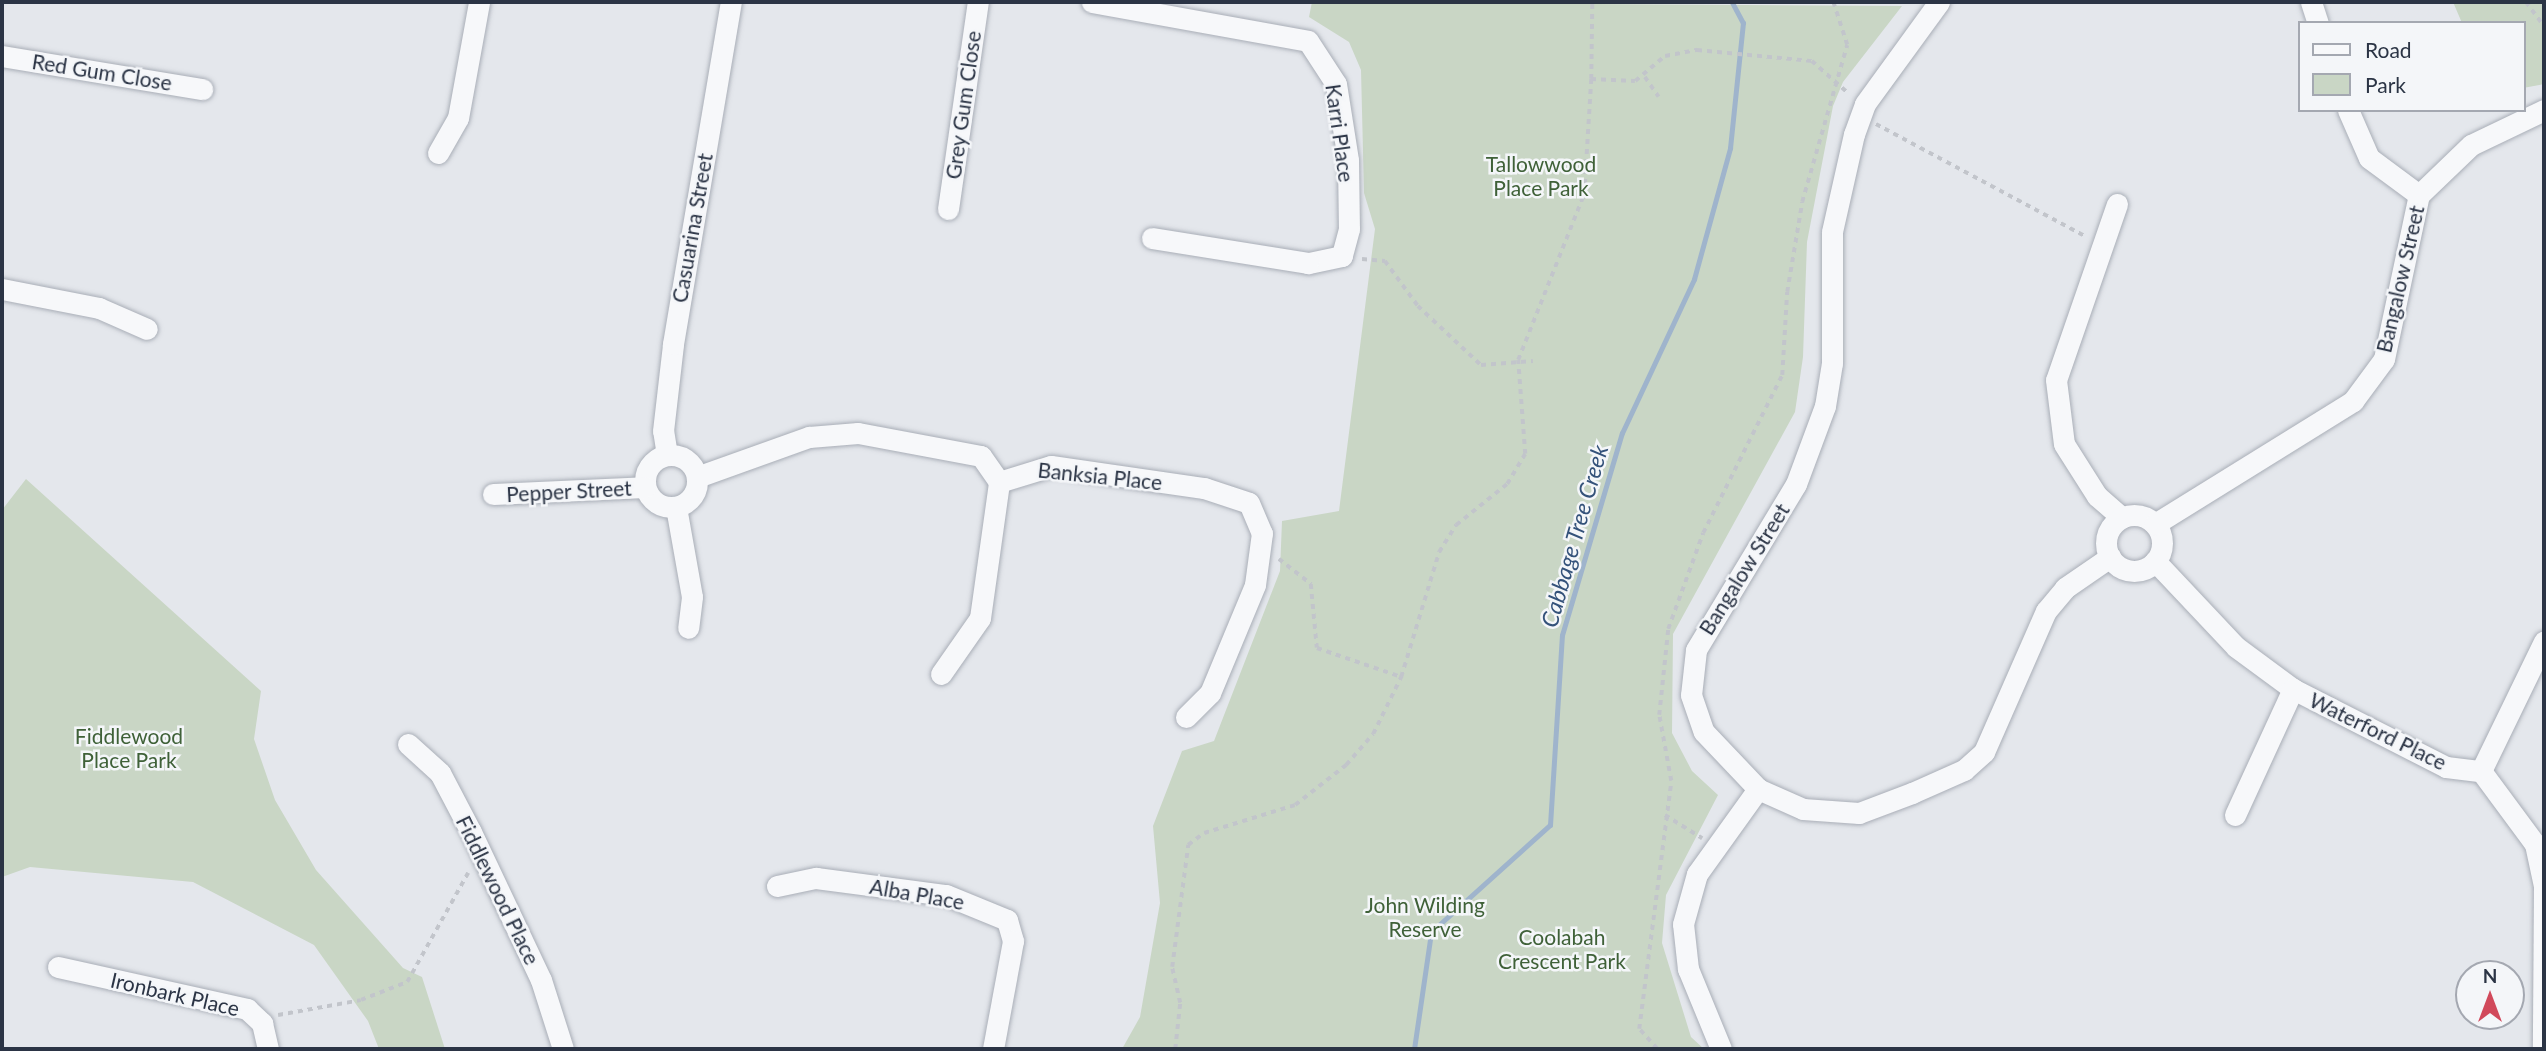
<!DOCTYPE html>
<style>
body{margin:0}
#map{position:relative;width:2546px;height:1051px;overflow:hidden;background:#e4e7ec;font-family:Lato,sans-serif}
div>[style]{position:absolute}
[style*='--x']{left:calc(var(--x)*1px);top:calc(var(--y)*1px);width:calc(var(--w)*1px);rotate:calc(var(--a)*1deg)}
.green>*{inset:0;background:#c9d6c5}
.stream>*{height:5px;margin:-2.5px;padding:0 2.5px;transform-origin:2.5px;border-radius:2.5px;background:#9fb4cc}
.path>*{height:3.5px;margin-top:-1.75px;transform-origin:0;background:repeating-linear-gradient(90deg,#c2c5cb 0 5px,transparent 0 10px)}
.roads{filter:drop-shadow(0 0 2px #a9aeb7) drop-shadow(0 0 2px #a9aeb7)}
.minor>*{height:21px;margin:-10.5px;padding:0 10.5px;transform-origin:10.5px;border-radius:10.5px;background:#f7f8fa}
.minor>.ring{margin:-10.5px;padding:0;box-sizing:content-box;background:none;border:21px solid #f7f8fa;border-radius:50%}
span{translate:-50% -50%;white-space:nowrap;text-align:center;line-height:1.15;-webkit-text-stroke:5px #f4f6f9;paint-order:stroke}
.street-label{font-size:21px;color:#2b3445}
.park-label{font-size:21px;color:#3f6138}
.water-label{font-size:23px;color:#34527a;font-style:italic}
.frame{position:absolute;inset:0;border:4px solid #2b3445;pointer-events:none}
.legend{position:absolute;left:2298px;top:21px;width:228px;height:91px;box-sizing:border-box;background:#f4f6f9;border:2px solid #a4a8b1;margin:0;padding:9px 12px;list-style:none;font-size:21px;color:#2b3445}
.legend li{display:flex;align-items:center;gap:14px;height:35px}
.legend b{width:35px;border:2px solid #a4a8b1}
.north{position:absolute;left:2455px;top:960px;width:70px;height:70px;box-sizing:border-box;background:#f4f6f9;border:2px solid #a4a8b1;border-radius:50%;rotate:0deg;font-size:19px;font-weight:700;line-height:28px;text-align:center;color:#2b3445}
.north::after{content:'';display:block;margin:auto;width:24px;height:32px;background:#d1495b;clip-path:polygon(50% 0,100% 100%,50% 72%,0 100%)}
</style>
<div id="map">
<div class="green">
<div style="clip-path:polygon(1312px 2px,1902px 6px,1843px 82px,1833px 106px,1807px 242px,1803px 357px,1795px 412px,1673px 634px,1672px 733px,1692px 771px,1718px 795px,1666px 895px,1662px 943px,1691px 1037px,1704px 1049px,1122px 1049px,1140px 1017px,1160px 903px,1153px 826px,1182px 751px,1214px 741px,1280px 571px,1282px 521px,1339px 511px,1375px 229px,1364px 193px,1361px 70px,1349px 42px,1309px 17px)"></div>
<div style="clip-path:polygon(2453px 2px,2544px 2px,2544px 84px,2523px 88px,2523px 23px,2462px 23px)"></div>
<div style="clip-path:polygon(26px 479px,261px 691px,254px 739px,275px 800px,316px 870px,403px 968px,422px 977px,445px 1049px,379px 1049px,368px 1021px,314px 945px,193px 882px,30px 867px,2px 877px,2px 510px)"></div>
</div>
<div class="stream">
<div style="--x:1414;--y:1049;--w:118;--a:-81.7"></div>
<div style="--x:1431;--y:932;--w:160;--a:-42"></div>
<div style="--x:1550;--y:825;--w:190;--a:-86.4"></div>
<div style="--x:1562;--y:635;--w:211;--a:-73.5"></div>
<div style="--x:1622;--y:433;--w:170;--a:-64.9"></div>
<div style="--x:1694;--y:279;--w:136;--a:-74.6"></div>
<div style="--x:1730;--y:148;--w:126;--a:-84.1"></div>
<div style="--x:1743;--y:23;--w:24;--a:-118"></div>
</div>
<div class="path">
<div style="--x:2526;--y:2;--w:30;--a:53"></div>
<div style="--x:1645;--y:77;--w:24;--a:55"></div>
<div style="--x:1591;--y:79;--w:76;--a:-89.2"></div>
<div style="--x:1876;--y:124;--w:237;--a:28.2"></div>
<div style="--x:1362;--y:259;--w:23;--a:5"></div>
<div style="--x:1385;--y:261;--w:56;--a:53.7"></div>
<div style="--x:1418;--y:306;--w:86;--a:43.1"></div>
<div style="--x:1481;--y:365;--w:52;--a:-4.4"></div>
<div style="--x:1279;--y:559;--w:41;--a:38"></div>
<div style="--x:1311;--y:584;--w:64;--a:84.6"></div>
<div style="--x:1317;--y:648;--w:89;--a:19"></div>
<div style="--x:1665;--y:815;--w:44;--a:31.9"></div>
<div style="--x:278;--y:1015;--w:84;--a:-10.2"></div>
<div style="--x:361;--y:1000;--w:49;--a:-21.4"></div>
<div style="--x:407;--y:982;--w:125;--a:-60.8"></div>
<div style="--x:1175;--y:1049;--w:46;--a:-83.8"></div>
<div style="--x:1180;--y:1003;--w:37;--a:-103"></div>
<div style="--x:1172;--y:967;--w:123;--a:-82.5"></div>
<div style="--x:1188;--y:845;--w:20;--a:-37"></div>
<div style="--x:1204;--y:833;--w:95;--a:-17.1"></div>
<div style="--x:1295;--y:805;--w:65;--a:-38.1"></div>
<div style="--x:1346;--y:765;--w:41;--a:-48.9"></div>
<div style="--x:1373;--y:734;--w:64;--a:-63.8"></div>
<div style="--x:1401;--y:677;--w:131;--a:-73.1"></div>
<div style="--x:1439;--y:552;--w:32;--a:-58"></div>
<div style="--x:1456;--y:525;--w:65;--a:-38.8"></div>
<div style="--x:1507;--y:484;--w:35;--a:-59"></div>
<div style="--x:1525;--y:454;--w:94;--a:-94.3"></div>
<div style="--x:1518;--y:360;--w:179;--a:-68.3"></div>
<div style="--x:1584;--y:194;--w:115;--a:-86.5"></div>
<div style="--x:1591;--y:79;--w:44;--a:2.6"></div>
<div style="--x:1635;--y:81;--w:39;--a:-40"></div>
<div style="--x:1665;--y:56;--w:33;--a:-11"></div>
<div style="--x:1697;--y:50;--w:116;--a:5.5"></div>
<div style="--x:1812;--y:61;--w:48;--a:41.6"></div>
<div style="--x:1657;--y:1049;--w:27;--a:-132"></div>
<div style="--x:1639;--y:1029;--w:250;--a:-82.6"></div>
<div style="--x:1671;--y:781;--w:67;--a:-100.3"></div>
<div style="--x:1659;--y:715;--w:86;--a:-84"></div>
<div style="--x:1668;--y:629;--w:102;--a:-70"></div>
<div style="--x:1703;--y:533;--w:177;--a:-63.4"></div>
<div style="--x:1782;--y:375;--w:83;--a:-86.6"></div>
<div style="--x:1787;--y:292;--w:91;--a:-80.5"></div>
<div style="--x:1802;--y:202;--w:163;--a:-74"></div>
<div style="--x:1847;--y:45;--w:45;--a:-108"></div>
</div>
<div class="roads">
<div class="minor">
<div style="--x:1092;--y:2;--w:219;--a:10.2"></div>
<div style="--x:1308;--y:41;--w:51;--a:56.9"></div>
<div style="--x:1336;--y:84;--w:77;--a:81"></div>
<div style="--x:1348;--y:160;--w:69;--a:89.2"></div>
<div style="--x:1349;--y:229;--w:28;--a:105"></div>
<div style="--x:1342;--y:256;--w:35;--a:168"></div>
<div style="--x:1308;--y:263;--w:158;--a:-170.9"></div>
<div style="--x:1939;--y:2;--w:126;--a:126"></div>
<div style="--x:1865;--y:104;--w:32;--a:110"></div>
<div style="--x:1854;--y:134;--w:100;--a:102.7"></div>
<div style="--x:1832;--y:232;--w:131;--a:90"></div>
<div style="--x:1832;--y:363;--w:44;--a:99.2"></div>
<div style="--x:1825;--y:406;--w:83;--a:110.4"></div>
<div style="--x:1796;--y:484;--w:194;--a:121.1"></div>
<div style="--x:1696;--y:650;--w:45;--a:96.3"></div>
<div style="--x:1691;--y:695;--w:39;--a:71"></div>
<div style="--x:1704;--y:732;--w:79;--a:46.5"></div>
<div style="--x:1758;--y:789;--w:49;--a:24"></div>
<div style="--x:1803;--y:809;--w:56;--a:4.1"></div>
<div style="--x:1859;--y:813;--w:57;--a:-20.7"></div>
<div style="--x:1912;--y:793;--w:57;--a:-23.9"></div>
<div style="--x:1964;--y:770;--w:27;--a:-42"></div>
<div style="--x:1984;--y:752;--w:154;--a:-66.3"></div>
<div style="--x:2046;--y:611;--w:30;--a:-50"></div>
<div style="--x:2065;--y:588;--w:55;--a:-34.6"></div>
<div style="--x:2311;--y:2;--w:22;--a:72"></div>
<div style="--x:2;--y:56;--w:203;--a:9.4"></div>
<div style="--x:2348;--y:110;--w:52;--a:66.4"></div>
<div style="--x:2369;--y:158;--w:62;--a:36.5"></div>
<div style="--x:438;--y:153;--w:40;--a:-60.3"></div>
<div style="--x:458;--y:118;--w:118;--a:-79.7"></div>
<div style="--x:2117;--y:204;--w:186;--a:109.1"></div>
<div style="--x:2056;--y:380;--w:64;--a:82.9"></div>
<div style="--x:2064;--y:444;--w:62;--a:57.6"></div>
<div style="--x:2097;--y:496;--w:33;--a:41"></div>
<div style="--x:948;--y:209;--w:209;--a:-81.8"></div>
<div style="--x:2;--y:289;--w:99;--a:11.1"></div>
<div style="--x:99;--y:308;--w:52;--a:23.6"></div>
<div class="ring" style="left:645px;top:455px;width:31px;height:31px"></div>
<div style="--x:667;--y:455;--w:24;--a:-99"></div>
<div style="--x:663;--y:431;--w:88;--a:-83.4"></div>
<div style="--x:673;--y:344;--w:347;--a:-80.4"></div>
<div style="--x:697;--y:477;--w:119;--a:-19.7"></div>
<div style="--x:809;--y:437;--w:49;--a:-4.7"></div>
<div style="--x:858;--y:433;--w:125;--a:10.6"></div>
<div style="--x:981;--y:456;--w:32;--a:55"></div>
<div style="--x:999;--y:482;--w:54;--a:-17.1"></div>
<div style="--x:1051;--y:466;--w:155;--a:8.2"></div>
<div style="--x:1204;--y:488;--w:47;--a:18.4"></div>
<div style="--x:1249;--y:503;--w:33;--a:67"></div>
<div style="--x:1262;--y:533;--w:52;--a:97.7"></div>
<div style="--x:1255;--y:585;--w:117;--a:112.6"></div>
<div style="--x:1210;--y:693;--w:34;--a:135"></div>
<div style="--x:493;--y:494;--w:152;--a:-2.6"></div>
<div style="--x:676;--y:507;--w:91;--a:79.9"></div>
<div style="--x:692;--y:597;--w:31;--a:97"></div>
<div class="ring" style="left:2106px;top:515px;width:35px;height:35px"></div>
<div style="--x:2155;--y:524;--w:233;--a:-31.8"></div>
<div style="--x:2353;--y:401;--w:52;--a:-53.6"></div>
<div style="--x:2384;--y:359;--w:168;--a:-78"></div>
<div style="--x:2419;--y:195;--w:72;--a:-43.9"></div>
<div style="--x:2471;--y:145;--w:81;--a:-25.6"></div>
<div style="--x:2155;--y:561;--w:118;--a:46.7"></div>
<div style="--x:2236;--y:647;--w:71;--a:36.4"></div>
<div style="--x:2293;--y:689;--w:172;--a:27"></div>
<div style="--x:2446;--y:767;--w:35;--a:7"></div>
<div style="--x:2481;--y:771;--w:91;--a:53.5"></div>
<div style="--x:2535;--y:844;--w:43;--a:77.9"></div>
<div style="--x:2544;--y:886;--w:163;--a:90.4"></div>
<div style="--x:941;--y:674;--w:68;--a:-55.1"></div>
<div style="--x:980;--y:618;--w:137;--a:-82"></div>
<div style="--x:408;--y:744;--w:43;--a:42.2"></div>
<div style="--x:440;--y:773;--w:67;--a:62.3"></div>
<div style="--x:471;--y:832;--w:164;--a:64.7"></div>
<div style="--x:541;--y:980;--w:72;--a:72.3"></div>
<div style="--x:2481;--y:771;--w:144;--a:-64.1"></div>
<div style="--x:2235;--y:815;--w:139;--a:-65.3"></div>
<div style="--x:777;--y:886;--w:40;--a:-12"></div>
<div style="--x:816;--y:878;--w:131;--a:7.5"></div>
<div style="--x:946;--y:895;--w:66;--a:22.3"></div>
<div style="--x:1007;--y:920;--w:22;--a:74"></div>
<div style="--x:1013;--y:941;--w:110;--a:100.5"></div>
<div style="--x:58;--y:967;--w:194;--a:12.5"></div>
<div style="--x:247;--y:1009;--w:21;--a:43"></div>
<div style="--x:262;--y:1023;--w:27;--a:77"></div>
<div style="--x:1721;--y:1049;--w:87;--a:-112.4"></div>
<div style="--x:1688;--y:969;--w:45;--a:-96.3"></div>
<div style="--x:1683;--y:924;--w:52;--a:-74.4"></div>
<div style="--x:1697;--y:874;--w:105;--a:-54.3"></div>
</div>
</div>
<div class="street-label">
<span style="left:102px;top:72px;rotate:9deg">Red Gum Close</span>
<span style="left:963px;top:105px;rotate:-82deg">Grey Gum Close</span>
<span style="left:1340px;top:133px;rotate:82deg">Karri Place</span>
<span style="left:692px;top:228px;rotate:-80deg">Casuarina Street</span>
<span style="left:2400px;top:279px;rotate:-77deg">Bangalow Street</span>
<span style="left:1100px;top:476px;rotate:6deg">Banksia Place</span>
<span style="left:569px;top:491px;rotate:-3deg">Pepper Street</span>
<span style="left:1744px;top:569px;rotate:-58deg">Bangalow Street</span>
<span style="left:2378px;top:731px;rotate:26deg">Waterford Place</span>
<span style="left:498px;top:890px;rotate:64deg">Fiddlewood Place</span>
<span style="left:917px;top:894px;rotate:10deg">Alba Place</span>
<span style="left:175px;top:994px;rotate:13deg">Ironbark Place</span>
</div>
<div class="park-label">
<span style="left:1541px;top:176px">Tallowwood<br>Place Park</span>
<span style="left:129px;top:748px">Fiddlewood<br>Place Park</span>
<span style="left:1425px;top:917px">John Wilding<br>Reserve</span>
<span style="left:1562px;top:949px">Coolabah<br>Crescent Park</span>
</div>
<div class="water-label">
<span style="left:1574px;top:536px;rotate:-74deg">Cabbage Tree Creek</span>
</div>
<div class="frame"></div>
<ul class="legend">
<li><b style="height:9px;background:#f7f8fa"></b>Road</li>
<li><b style="height:19px;background:#c9d6c5"></b>Park</li>
</ul>
<div class="north">N</div>
</div>
